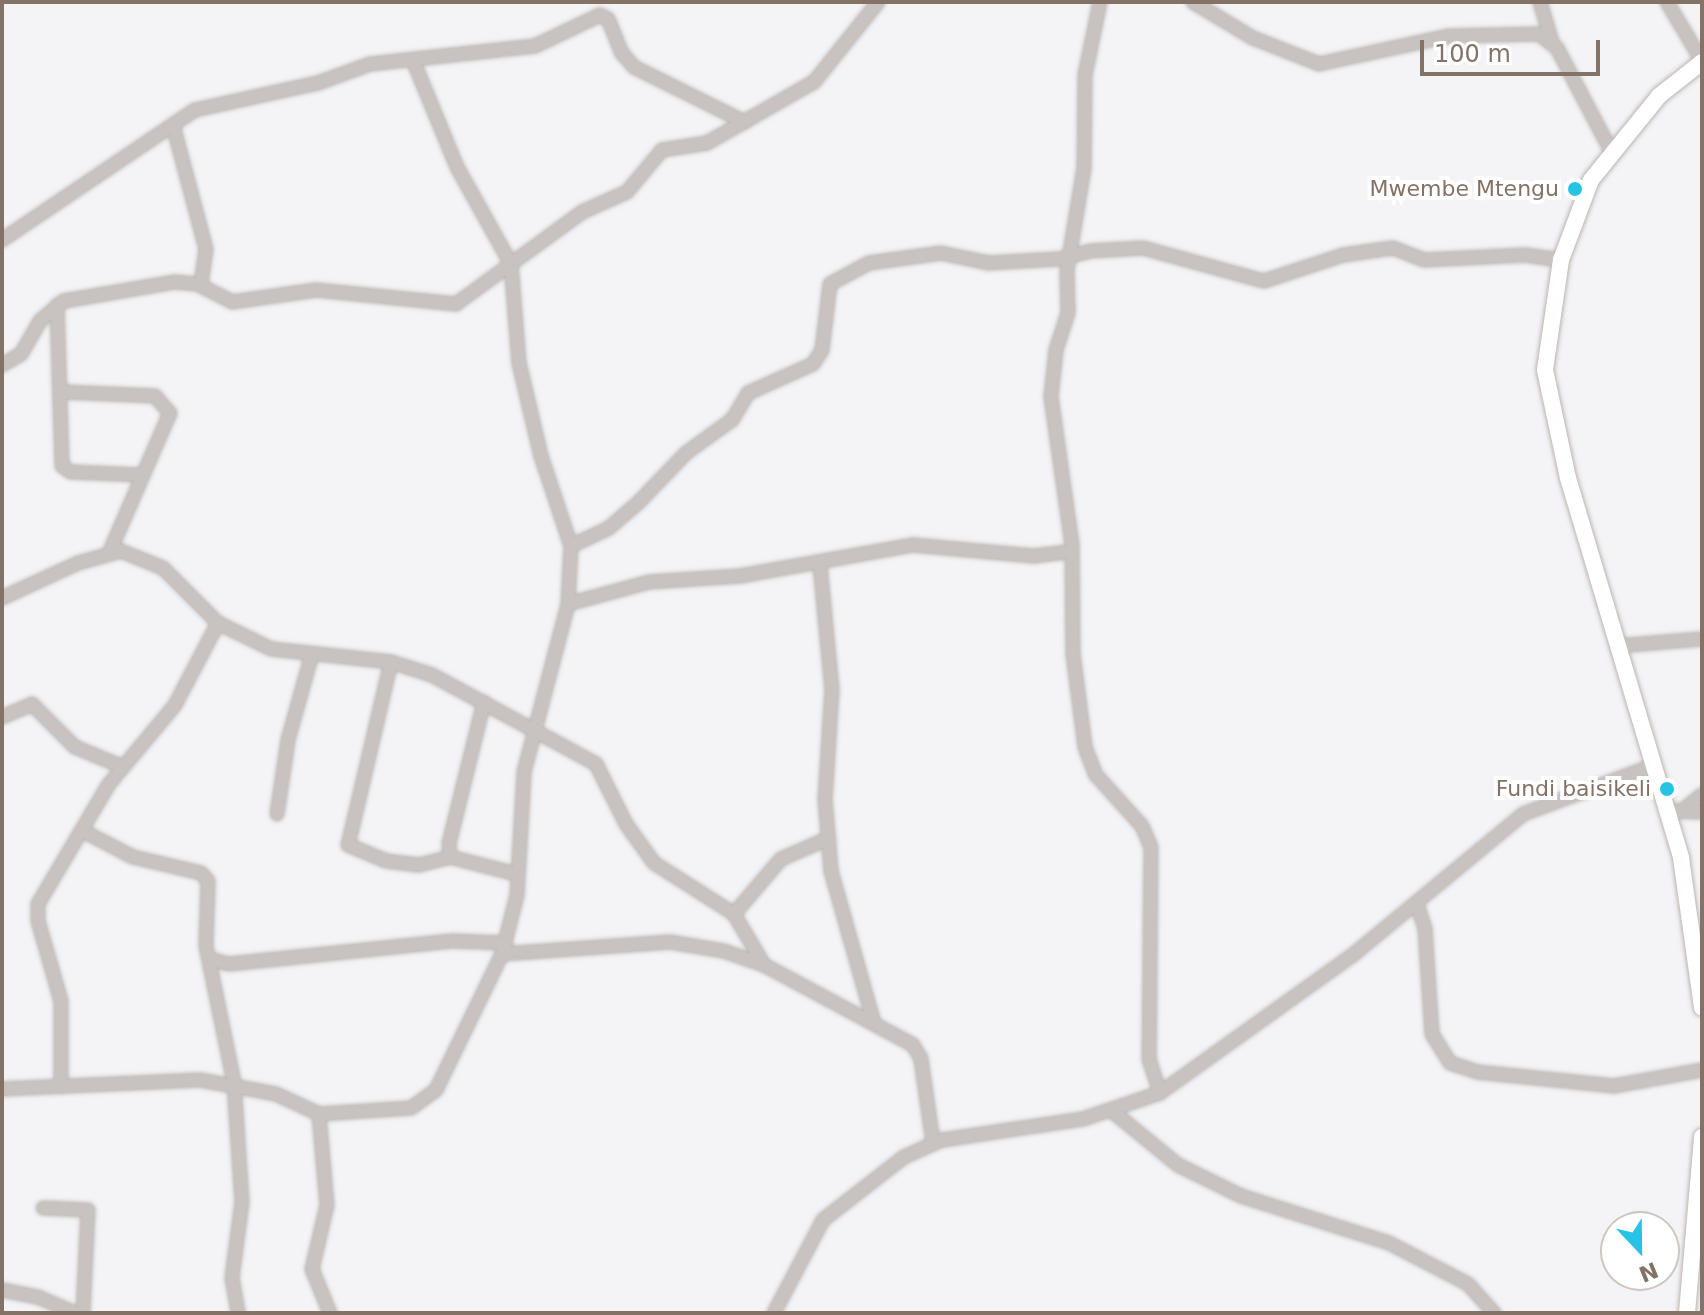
<!DOCTYPE html>
<style>
body{margin:0}
#map{position:relative;width:1704px;height:1315px;overflow:hidden;background:#f4f4f7;font-family:"DejaVu Sans",sans-serif}
div>[style]{position:absolute}
[style*='--x']{left:calc(var(--x)*1px);top:calc(var(--y)*1px);width:calc(var(--w)*1px);rotate:calc(var(--a)*1deg)}
.roads{filter:drop-shadow(0 0 2px #bbb5b2) drop-shadow(0 0 2px #bbb5b2)}
.minor>*{height:12px;margin:-6px;padding:0 6px;transform-origin:6px;border-radius:6px;background:#c8c3c0}
.major>*{height:16px;margin:-8px;padding:0 8px;transform-origin:8px;border-radius:8px;background:#fff}
.dots>*{width:22px;height:22px;translate:-50% -50%;box-sizing:border-box;border:4px solid #fff;border-radius:50%}
span{translate:-50% -50%;white-space:nowrap;text-align:center;line-height:1.15;-webkit-text-stroke:8px #fff;paint-order:stroke}
.poi-label{font-size:22px;color:#857266}
.right{translate:-100% -50%;text-align:right}
.frame{position:absolute;inset:0;border:4px solid #857266;pointer-events:none}
.north{position:absolute;left:1600px;top:1211px;width:80px;height:80px;box-sizing:border-box;background:#fff;border:2px solid #cec7c2;border-radius:50%;rotate:158deg;font-size:22px;font-weight:700;line-height:32px;text-align:center;color:#857266}
.north::after{content:'';display:block;margin:auto;width:28px;height:36px;background:#27c3e4;clip-path:polygon(50% 0,100% 100%,50% 72%,0 100%)}
.scale{position:absolute;left:1420px;top:40px;width:180px;height:36px;box-sizing:border-box;border:4px solid #857266;border-top:0;padding-left:10px;font-size:24px;line-height:28px;white-space:nowrap;color:#857266;-webkit-text-stroke:6px #fff;paint-order:stroke}
</style>
<div id="map">
<div class="roads">
<div class="minor">
<div style="--x:1100;--y:2;--w:75;--a:101.6"></div>
<div style="--x:1085;--y:75;--w:93;--a:90.6"></div>
<div style="--x:1084;--y:168;--w:104;--a:99.4"></div>
<div style="--x:1067;--y:271;--w:42;--a:88.6"></div>
<div style="--x:1068;--y:313;--w:39;--a:108"></div>
<div style="--x:1056;--y:350;--w:47;--a:96.1"></div>
<div style="--x:1051;--y:397;--w:148;--a:81.9"></div>
<div style="--x:1072;--y:544;--w:110;--a:89.5"></div>
<div style="--x:1073;--y:654;--w:94;--a:82.6"></div>
<div style="--x:1085;--y:747;--w:30;--a:69"></div>
<div style="--x:1096;--y:775;--w:69;--a:48"></div>
<div style="--x:1142;--y:826;--w:23;--a:67"></div>
<div style="--x:1151;--y:847;--w:212;--a:90.5"></div>
<div style="--x:1149;--y:1059;--w:36;--a:72"></div>
<div style="--x:1193;--y:2;--w:70;--a:31"></div>
<div style="--x:1253;--y:38;--w:71;--a:21.5"></div>
<div style="--x:1319;--y:64;--w:132;--a:-12.2"></div>
<div style="--x:1448;--y:36;--w:91;--a:-1.3"></div>
<div style="--x:1539;--y:34;--w:23;--a:38"></div>
<div style="--x:1557;--y:48;--w:116;--a:62.3"></div>
<div style="--x:1540;--y:2;--w:42;--a:73.3"></div>
<div style="--x:1667;--y:2;--w:69;--a:59.3"></div>
<div style="--x:173;--y:125;--w:128;--a:75.1"></div>
<div style="--x:206;--y:249;--w:37;--a:98"></div>
<div style="--x:2;--y:240;--w:233;--a:-34"></div>
<div style="--x:195;--y:110;--w:126;--a:-12.4"></div>
<div style="--x:318;--y:83;--w:55;--a:-20.1"></div>
<div style="--x:370;--y:64;--w:166;--a:-6.2"></div>
<div style="--x:535;--y:46;--w:72;--a:-25.5"></div>
<div style="--x:600;--y:15;--w:9;--a:27"></div>
<div style="--x:608;--y:19;--w:35;--a:68"></div>
<div style="--x:621;--y:52;--w:20;--a:49"></div>
<div style="--x:634;--y:67;--w:124;--a:26.4"></div>
<div style="--x:57;--y:305;--w:161;--a:88.2"></div>
<div style="--x:62;--y:466;--w:11;--a:34"></div>
<div style="--x:71;--y:472;--w:70;--a:2.5"></div>
<div style="--x:2;--y:365;--w:22;--a:-30"></div>
<div style="--x:21;--y:354;--w:39;--a:-60"></div>
<div style="--x:41;--y:320;--w:30;--a:-40"></div>
<div style="--x:64;--y:301;--w:113;--a:-9.7"></div>
<div style="--x:175;--y:282;--w:22;--a:5"></div>
<div style="--x:197;--y:284;--w:39;--a:27"></div>
<div style="--x:232;--y:302;--w:85;--a:-8.1"></div>
<div style="--x:316;--y:290;--w:141;--a:5.7"></div>
<div style="--x:456;--y:304;--w:156;--a:-36.1"></div>
<div style="--x:582;--y:212;--w:49;--a:-24"></div>
<div style="--x:627;--y:192;--w:55;--a:-50.2"></div>
<div style="--x:662;--y:150;--w:46;--a:-8.8"></div>
<div style="--x:707;--y:143;--w:123;--a:-29.7"></div>
<div style="--x:814;--y:82;--w:102;--a:-51.3"></div>
<div style="--x:63;--y:392;--w:92;--a:2.5"></div>
<div style="--x:155;--y:396;--w:23;--a:49"></div>
<div style="--x:170;--y:413;--w:150;--a:113.5"></div>
<div style="--x:571;--y:546;--w:42;--a:-25.3"></div>
<div style="--x:609;--y:528;--w:37;--a:-41"></div>
<div style="--x:637;--y:504;--w:71;--a:-46.1"></div>
<div style="--x:686;--y:453;--w:57;--a:-35.7"></div>
<div style="--x:732;--y:420;--w:31;--a:-59"></div>
<div style="--x:748;--y:393;--w:71;--a:-24"></div>
<div style="--x:813;--y:364;--w:17;--a:-57"></div>
<div style="--x:822;--y:350;--w:66;--a:-83.1"></div>
<div style="--x:830;--y:284;--w:44;--a:-28.3"></div>
<div style="--x:869;--y:263;--w:73;--a:-7.9"></div>
<div style="--x:941;--y:253;--w:48;--a:12"></div>
<div style="--x:988;--y:263;--w:71;--a:-3.2"></div>
<div style="--x:1059;--y:259;--w:32;--a:-14"></div>
<div style="--x:1090;--y:251;--w:53;--a:-3.2"></div>
<div style="--x:1143;--y:248;--w:125;--a:15.3"></div>
<div style="--x:1264;--y:281;--w:83;--a:-18.2"></div>
<div style="--x:1343;--y:255;--w:50;--a:-8"></div>
<div style="--x:1393;--y:248;--w:33;--a:21"></div>
<div style="--x:1424;--y:260;--w:101;--a:-2.8"></div>
<div style="--x:1525;--y:255;--w:36;--a:8"></div>
<div style="--x:820;--y:565;--w:125;--a:84.5"></div>
<div style="--x:832;--y:689;--w:110;--a:93.6"></div>
<div style="--x:825;--y:799;--w:72;--a:85.2"></div>
<div style="--x:831;--y:871;--w:158;--a:74.2"></div>
<div style="--x:2;--y:598;--w:84;--a:-24.7"></div>
<div style="--x:78;--y:563;--w:45;--a:-15.6"></div>
<div style="--x:121;--y:551;--w:45;--a:22"></div>
<div style="--x:163;--y:568;--w:78;--a:45"></div>
<div style="--x:218;--y:623;--w:59;--a:26.1"></div>
<div style="--x:271;--y:649;--w:121;--a:6.2"></div>
<div style="--x:391;--y:662;--w:43;--a:17.6"></div>
<div style="--x:432;--y:675;--w:187;--a:28.5"></div>
<div style="--x:596;--y:764;--w:67;--a:63.4"></div>
<div style="--x:626;--y:824;--w:48;--a:54.3"></div>
<div style="--x:654;--y:863;--w:95;--a:32.5"></div>
<div style="--x:734;--y:914;--w:59;--a:59.5"></div>
<div style="--x:568;--y:604;--w:84;--a:-15.2"></div>
<div style="--x:649;--y:582;--w:91;--a:-3.8"></div>
<div style="--x:740;--y:576;--w:176;--a:-10.2"></div>
<div style="--x:913;--y:545;--w:121;--a:5.2"></div>
<div style="--x:1034;--y:556;--w:38;--a:-7"></div>
<div style="--x:1616;--y:646;--w:86;--a:-4.7"></div>
<div style="--x:391;--y:662;--w:188;--a:103.2"></div>
<div style="--x:348;--y:845;--w:41;--a:22.8"></div>
<div style="--x:386;--y:861;--w:33;--a:7"></div>
<div style="--x:419;--y:865;--w:32;--a:-14"></div>
<div style="--x:484;--y:702;--w:145;--a:103.9"></div>
<div style="--x:449;--y:843;--w:14;--a:86"></div>
<div style="--x:450;--y:857;--w:68;--a:14.4"></div>
<div style="--x:2;--y:717;--w:33;--a:-23"></div>
<div style="--x:32;--y:704;--w:61;--a:45"></div>
<div style="--x:75;--y:747;--w:52;--a:22.6"></div>
<div style="--x:1670;--y:811;--w:32;--a:2"></div>
<div style="--x:1682;--y:811;--w:26;--a:-39"></div>
<div style="--x:277;--y:814;--w:75;--a:-81.5"></div>
<div style="--x:288;--y:740;--w:89;--a:-74.4"></div>
<div style="--x:83;--y:831;--w:56;--a:27.5"></div>
<div style="--x:133;--y:857;--w:70;--a:13.2"></div>
<div style="--x:201;--y:873;--w:11;--a:49"></div>
<div style="--x:208;--y:881;--w:65;--a:91.8"></div>
<div style="--x:206;--y:946;--w:139;--a:78.4"></div>
<div style="--x:234;--y:1082;--w:120;--a:86.2"></div>
<div style="--x:242;--y:1202;--w:77;--a:97.5"></div>
<div style="--x:232;--y:1278;--w:36;--a:80"></div>
<div style="--x:1417;--y:904;--w:26;--a:72"></div>
<div style="--x:1425;--y:929;--w:105;--a:86.2"></div>
<div style="--x:1432;--y:1034;--w:34;--a:58"></div>
<div style="--x:1450;--y:1063;--w:28;--a:18"></div>
<div style="--x:1477;--y:1072;--w:138;--a:5.8"></div>
<div style="--x:1614;--y:1086;--w:89;--a:-10.3"></div>
<div style="--x:734;--y:914;--w:72;--a:-49.5"></div>
<div style="--x:781;--y:859;--w:52;--a:-23.6"></div>
<div style="--x:502;--y:954;--w:168;--a:-4.1"></div>
<div style="--x:670;--y:942;--w:55;--a:9.5"></div>
<div style="--x:724;--y:951;--w:42;--a:19.3"></div>
<div style="--x:764;--y:965;--w:169;--a:28.2"></div>
<div style="--x:913;--y:1045;--w:16;--a:60"></div>
<div style="--x:921;--y:1059;--w:84;--a:81.8"></div>
<div style="--x:209;--y:959;--w:21;--a:14"></div>
<div style="--x:229;--y:964;--w:224;--a:-5.9"></div>
<div style="--x:452;--y:941;--w:54;--a:2.1"></div>
<div style="--x:61;--y:1087;--w:86;--a:-90"></div>
<div style="--x:61;--y:1001;--w:83;--a:-106"></div>
<div style="--x:38;--y:921;--w:17;--a:-90"></div>
<div style="--x:38;--y:904;--w:139;--a:-59.4"></div>
<div style="--x:109;--y:784;--w:103;--a:-50.1"></div>
<div style="--x:175;--y:705;--w:93;--a:-62.3"></div>
<div style="--x:2;--y:1089;--w:198;--a:-2.6"></div>
<div style="--x:200;--y:1080;--w:77;--a:10.4"></div>
<div style="--x:276;--y:1094;--w:47;--a:24.9"></div>
<div style="--x:319;--y:1114;--w:92;--a:-3.7"></div>
<div style="--x:411;--y:1108;--w:31;--a:-36"></div>
<div style="--x:436;--y:1090;--w:151;--a:-64.1"></div>
<div style="--x:502;--y:954;--w:61;--a:-75.7"></div>
<div style="--x:517;--y:895;--w:123;--a:-86.7"></div>
<div style="--x:524;--y:772;--w:174;--a:-75.3"></div>
<div style="--x:568;--y:604;--w:58;--a:-87"></div>
<div style="--x:571;--y:546;--w:95;--a:-108.4"></div>
<div style="--x:541;--y:456;--w:96;--a:-103.3"></div>
<div style="--x:519;--y:363;--w:99;--a:-94.6"></div>
<div style="--x:511;--y:264;--w:111;--a:-119.1"></div>
<div style="--x:457;--y:167;--w:116;--a:-112.4"></div>
<div style="--x:1112;--y:1111;--w:85;--a:39.3"></div>
<div style="--x:1178;--y:1165;--w:70;--a:26.2"></div>
<div style="--x:1241;--y:1196;--w:155;--a:17.6"></div>
<div style="--x:1389;--y:1243;--w:89;--a:27.4"></div>
<div style="--x:1468;--y:1284;--w:39;--a:48"></div>
<div style="--x:319;--y:1114;--w:91;--a:85"></div>
<div style="--x:327;--y:1205;--w:66;--a:103.2"></div>
<div style="--x:312;--y:1269;--w:48;--a:67.8"></div>
<div style="--x:43;--y:1208;--w:45;--a:2.5"></div>
<div style="--x:88;--y:1210;--w:103;--a:92.8"></div>
<div style="--x:2;--y:1290;--w:37;--a:11"></div>
<div style="--x:38;--y:1297;--w:40;--a:23.4"></div>
<div style="--x:774;--y:1313;--w:105;--a:-62.2"></div>
<div style="--x:823;--y:1220;--w:103;--a:-37.9"></div>
<div style="--x:904;--y:1157;--w:42;--a:-24.1"></div>
<div style="--x:942;--y:1140;--w:143;--a:-8.5"></div>
<div style="--x:1083;--y:1119;--w:81;--a:-18.7"></div>
<div style="--x:1160;--y:1093;--w:239;--a:-35.6"></div>
<div style="--x:1354;--y:954;--w:219;--a:-39.6"></div>
<div style="--x:1523;--y:814;--w:141;--a:-20.4"></div>
</div>
<div class="major">
<div style="--x:1702;--y:62;--w:55;--a:141.7"></div>
<div style="--x:1659;--y:96;--w:108;--a:129"></div>
<div style="--x:1591;--y:180;--w:85;--a:110.6"></div>
<div style="--x:1561;--y:260;--w:111;--a:98.3"></div>
<div style="--x:1545;--y:370;--w:110;--a:78"></div>
<div style="--x:1568;--y:478;--w:396;--a:73.4"></div>
<div style="--x:1681;--y:858;--w:151;--a:82"></div>
<div style="--x:1687;--y:1313;--w:177;--a:-85.1"></div>
</div>
</div>
<div class="dots">
<div style="left:1575px;top:189px;background:#27c3e4"></div>
<div style="left:1667px;top:789px;background:#27c3e4"></div>
</div>
<div class="poi-label">
<span class="right" style="left:1559px;top:189px">Mwembe Mtengu</span>
<span class="right" style="left:1651px;top:789px">Fundi baisikeli</span>
</div>
<div class="frame"></div>
<div class="north">N</div>
<div class="scale">100 m</div>
</div>
